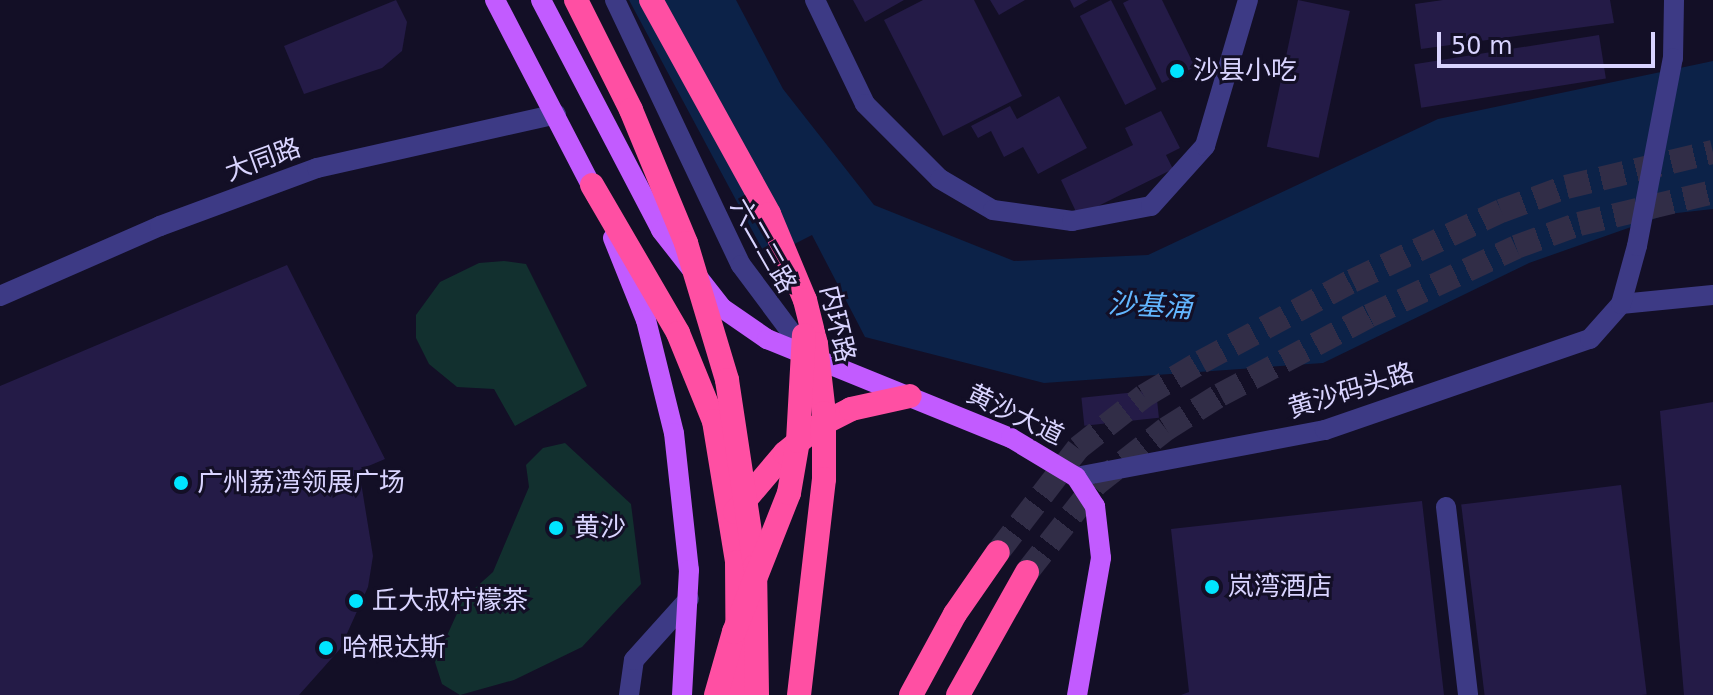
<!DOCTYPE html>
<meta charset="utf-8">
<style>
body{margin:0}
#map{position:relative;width:1713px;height:695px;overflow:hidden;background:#130f26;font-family:"DejaVu Sans","Noto Sans SC",sans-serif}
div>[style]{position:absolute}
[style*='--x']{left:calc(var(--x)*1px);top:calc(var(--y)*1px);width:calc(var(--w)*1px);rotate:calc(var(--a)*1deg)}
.green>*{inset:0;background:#12302f}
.water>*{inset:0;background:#0c2248}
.building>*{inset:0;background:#241b47;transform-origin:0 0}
.highway-tunnel>*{height:24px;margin-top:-12px;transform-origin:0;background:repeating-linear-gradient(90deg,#312d47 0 24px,transparent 0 36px)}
.minor>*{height:20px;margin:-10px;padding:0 10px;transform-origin:10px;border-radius:10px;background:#3d3a85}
.major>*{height:20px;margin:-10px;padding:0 10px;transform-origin:10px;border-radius:10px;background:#c25bff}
.highway>*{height:24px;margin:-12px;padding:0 12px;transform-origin:12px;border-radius:12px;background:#ff4fa3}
.minor-bridge>*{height:20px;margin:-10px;padding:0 10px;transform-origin:10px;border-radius:10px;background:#3d3a85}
.highway-bridge>*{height:24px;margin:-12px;padding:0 12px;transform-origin:12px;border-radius:12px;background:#ff4fa3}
.dots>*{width:22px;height:22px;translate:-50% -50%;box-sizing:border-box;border:4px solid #130f26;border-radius:50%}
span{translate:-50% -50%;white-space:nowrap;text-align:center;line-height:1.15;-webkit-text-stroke:6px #130f26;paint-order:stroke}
.poi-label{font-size:26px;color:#d9d4ff}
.left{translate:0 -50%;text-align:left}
.street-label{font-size:26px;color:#d9d4ff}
.water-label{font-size:28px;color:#62b6ff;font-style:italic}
.scale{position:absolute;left:1437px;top:32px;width:218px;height:36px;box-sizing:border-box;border:4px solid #d9d4ff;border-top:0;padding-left:10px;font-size:24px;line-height:28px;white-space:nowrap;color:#d9d4ff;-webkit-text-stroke:6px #130f26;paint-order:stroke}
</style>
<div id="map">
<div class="green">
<div style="clip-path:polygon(504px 261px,526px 264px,587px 386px,515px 426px,494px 389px,457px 387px,429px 364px,416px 338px,416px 315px,440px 282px,479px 263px)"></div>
<div style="clip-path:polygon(565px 443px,631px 504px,641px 584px,582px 647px,514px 680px,460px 695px,442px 684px,435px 662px,464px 598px,493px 572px,529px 487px,526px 465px,543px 448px)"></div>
</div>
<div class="water">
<div style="clip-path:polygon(629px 0,736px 0,783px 89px,874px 205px,1014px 261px,1148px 255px,1438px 119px,1713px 61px,1713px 209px,1668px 214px,1529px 263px,1323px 363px,1044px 383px,865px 337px,812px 235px,767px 258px)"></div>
</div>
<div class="building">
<div style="clip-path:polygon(396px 0,407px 22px,402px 51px,382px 68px,304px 94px,284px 46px)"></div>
<div style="clip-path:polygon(853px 0,904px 0,865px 22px)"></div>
<div style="clip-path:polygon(923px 0,974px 0,1022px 96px,943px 136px,884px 20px)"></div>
<div style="clip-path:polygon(990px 0,1025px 0,999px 15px)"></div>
<div style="clip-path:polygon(1070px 0,1088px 0,1074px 8px)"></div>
<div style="left:1111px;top:0;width:100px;height:35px;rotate:63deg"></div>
<div style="clip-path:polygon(1129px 0,1162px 0,1195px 67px,1162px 83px,1123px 3px)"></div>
<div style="left:1298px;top:0;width:53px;height:150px;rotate:12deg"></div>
<div style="clip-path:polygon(1443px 0,1610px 0,1614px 23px,1421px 49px,1415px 4px)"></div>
<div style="left:1599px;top:35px;width:44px;height:187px;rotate:81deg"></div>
<div style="clip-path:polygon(1059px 96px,1087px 148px,1038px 174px,1023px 147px,1004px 157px,991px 131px,978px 138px,971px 126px,1010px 106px,1017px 119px)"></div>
<div style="clip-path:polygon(1161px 111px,1180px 148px,1166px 155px,1173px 169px,1078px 216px,1061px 180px,1133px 145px,1125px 128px)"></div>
<div style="clip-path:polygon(287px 265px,385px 459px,359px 470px,373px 556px,368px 587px,340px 649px,299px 695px,0 695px,0 386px)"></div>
<div style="left:1156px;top:390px;width:28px;height:75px;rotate:84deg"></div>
<div style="clip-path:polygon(1713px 402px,1713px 695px,1684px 695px,1660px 411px)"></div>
<div style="left:1621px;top:485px;width:211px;height:161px;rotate:83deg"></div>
<div style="clip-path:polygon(1422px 501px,1444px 695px,1181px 695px,1189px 692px,1171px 529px)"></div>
</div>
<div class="highway-tunnel">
<div style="--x:998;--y:552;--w:131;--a:-52.4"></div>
<div style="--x:1078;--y:448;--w:84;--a:-38.2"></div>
<div style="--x:1144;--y:396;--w:66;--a:-30.8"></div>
<div style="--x:1201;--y:362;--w:171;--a:-28.2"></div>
<div style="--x:1352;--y:281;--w:165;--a:-25.2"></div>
<div style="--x:1501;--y:211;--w:69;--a:-20.3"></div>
<div style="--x:1566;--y:187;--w:151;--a:-13.4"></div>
<div style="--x:1027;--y:572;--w:112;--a:-51.9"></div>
<div style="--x:1096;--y:484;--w:89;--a:-38.2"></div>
<div style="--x:1166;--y:429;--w:64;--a:-32.2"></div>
<div style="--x:1220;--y:395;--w:169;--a:-27.9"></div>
<div style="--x:1369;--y:316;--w:162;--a:-25.1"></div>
<div style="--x:1516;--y:247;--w:67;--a:-20.1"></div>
<div style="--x:1579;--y:224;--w:138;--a:-13.4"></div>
</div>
<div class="minor">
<div style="--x:615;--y:0;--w:293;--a:64.6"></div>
<div style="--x:741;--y:265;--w:112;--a:53.3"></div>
<div style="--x:815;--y:0;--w:115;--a:64.3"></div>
<div style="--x:865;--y:104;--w:106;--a:45"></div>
<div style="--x:940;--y:179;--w:61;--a:30.3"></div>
<div style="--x:993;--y:210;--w:80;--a:7.9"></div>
<div style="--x:1072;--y:221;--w:80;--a:-10.8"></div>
<div style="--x:1151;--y:206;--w:81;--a:-48"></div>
<div style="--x:1205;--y:146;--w:152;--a:-73.6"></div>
<div style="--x:1673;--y:58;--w:58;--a:-89"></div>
<div style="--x:0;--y:296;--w:175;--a:-23.6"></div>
<div style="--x:160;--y:226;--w:167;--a:-20.3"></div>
<div style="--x:317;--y:168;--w:245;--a:-12.7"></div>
<div style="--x:1621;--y:304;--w:92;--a:-5.6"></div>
<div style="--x:1076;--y:477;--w:253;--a:-10.7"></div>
<div style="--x:1325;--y:430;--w:280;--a:-19"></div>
<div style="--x:1590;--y:339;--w:47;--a:-48.5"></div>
<div style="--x:1621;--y:304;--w:60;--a:-74.6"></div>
<div style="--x:1446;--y:507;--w:189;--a:83.3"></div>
<div style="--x:629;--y:695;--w:35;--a:-82"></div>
<div style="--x:634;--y:660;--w:82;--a:-48"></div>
</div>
<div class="major">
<div style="--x:495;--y:0;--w:222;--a:62.6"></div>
<div style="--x:541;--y:0;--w:259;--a:62.4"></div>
<div style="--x:661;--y:230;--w:99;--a:52"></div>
<div style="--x:722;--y:308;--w:55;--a:34.6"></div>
<div style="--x:767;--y:339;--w:263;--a:22.1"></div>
<div style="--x:1011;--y:438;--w:76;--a:31"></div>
<div style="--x:1076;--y:477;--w:35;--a:57"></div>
<div style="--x:1095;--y:506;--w:52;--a:83.4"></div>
<div style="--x:1101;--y:558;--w:139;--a:99.9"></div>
<div style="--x:613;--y:238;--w:88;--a:68.1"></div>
<div style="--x:646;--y:320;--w:116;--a:76.1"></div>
<div style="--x:674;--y:433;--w:138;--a:83.8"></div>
<div style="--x:689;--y:570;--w:125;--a:93.2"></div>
</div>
<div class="highway">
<div style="--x:576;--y:0;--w:123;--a:63.4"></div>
<div style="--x:592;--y:185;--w:171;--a:59.8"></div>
<div style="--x:678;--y:333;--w:95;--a:67.8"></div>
<div style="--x:714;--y:421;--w:143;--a:80.7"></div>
<div style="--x:737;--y:562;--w:133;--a:89.6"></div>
<div style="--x:735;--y:512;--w:77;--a:-49.7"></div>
<div style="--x:785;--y:453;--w:43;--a:-39.3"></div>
<div style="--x:818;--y:426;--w:37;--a:-27"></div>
<div style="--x:851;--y:409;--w:60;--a:-12.4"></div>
<div style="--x:911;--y:695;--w:92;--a:-61.5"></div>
<div style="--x:955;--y:614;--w:75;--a:-55.3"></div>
<div style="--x:958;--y:695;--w:141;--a:-60.7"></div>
</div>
<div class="minor-bridge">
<div style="--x:1637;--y:246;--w:191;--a:-79.2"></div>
</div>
<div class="highway-bridge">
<div style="--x:651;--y:0;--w:244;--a:61.1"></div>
<div style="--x:769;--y:214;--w:93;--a:67.3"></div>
<div style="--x:805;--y:300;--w:45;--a:76"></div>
<div style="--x:816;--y:344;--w:69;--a:83.4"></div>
<div style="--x:824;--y:413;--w:66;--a:90"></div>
<div style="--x:824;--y:479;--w:217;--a:96.6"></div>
<div style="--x:631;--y:110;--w:144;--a:67.5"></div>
<div style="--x:686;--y:243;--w:143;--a:73.3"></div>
<div style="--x:727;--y:380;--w:188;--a:81.4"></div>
<div style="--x:755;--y:566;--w:129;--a:89.1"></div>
<div style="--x:716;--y:695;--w:66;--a:-74.1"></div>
<div style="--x:734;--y:632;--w:149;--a:-68.4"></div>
<div style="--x:789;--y:493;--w:53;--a:-80.2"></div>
<div style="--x:798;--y:441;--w:106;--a:-86.8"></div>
</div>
<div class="dots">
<div style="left:1177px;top:71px;background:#00e5ff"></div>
<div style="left:181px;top:483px;background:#00e5ff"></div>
<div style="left:556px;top:528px;background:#00e5ff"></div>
<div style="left:1212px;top:587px;background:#00e5ff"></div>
<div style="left:356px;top:601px;background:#00e5ff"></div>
<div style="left:326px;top:648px;background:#00e5ff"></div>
</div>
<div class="poi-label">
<span class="left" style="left:1193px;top:71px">沙县小吃</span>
<span class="left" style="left:197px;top:483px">广州荔湾领展广场</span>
<span class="left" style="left:574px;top:528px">黄沙</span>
<span class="left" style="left:1228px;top:587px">岚湾酒店</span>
<span class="left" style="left:372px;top:601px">丘大叔柠檬茶</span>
<span class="left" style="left:342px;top:648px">哈根达斯</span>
</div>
<div class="street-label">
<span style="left:263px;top:160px;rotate:-20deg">大同路</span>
<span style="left:763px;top:246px;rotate:60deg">六二三路</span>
<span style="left:837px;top:324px;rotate:77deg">内环路</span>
<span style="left:1351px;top:391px;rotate:-17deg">黄沙码头路</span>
<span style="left:1015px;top:415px;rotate:26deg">黄沙大道</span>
</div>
<div class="water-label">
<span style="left:1150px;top:306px;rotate:3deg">沙基涌</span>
</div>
<div class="scale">50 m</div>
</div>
